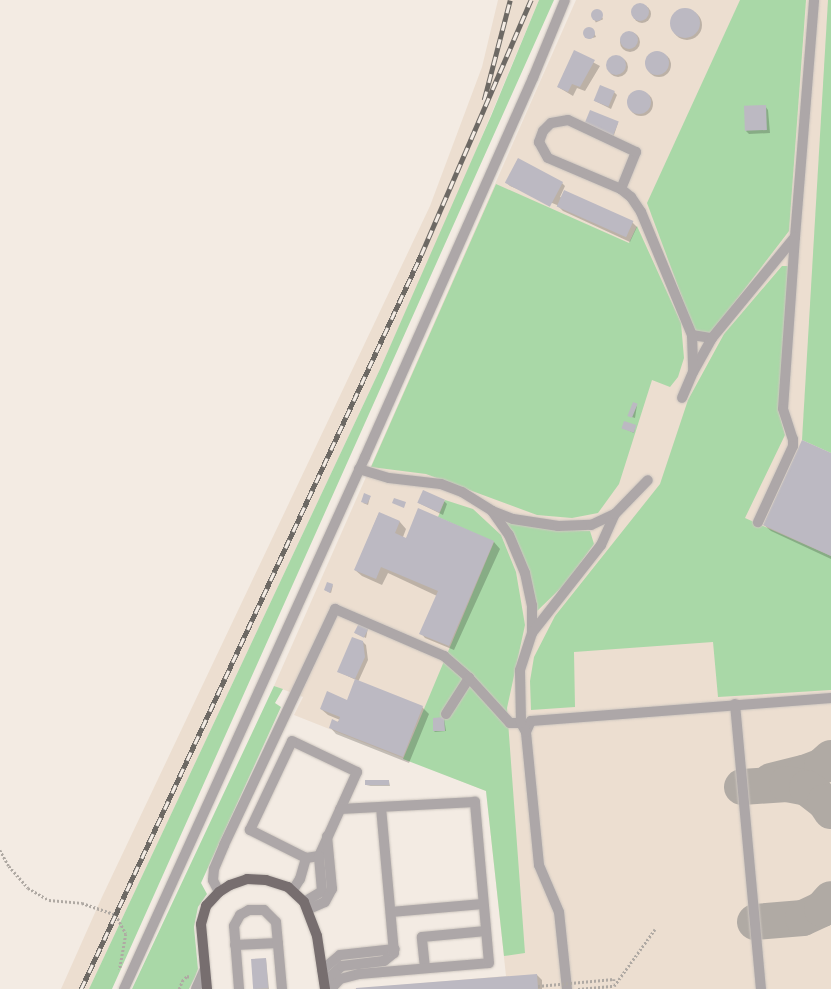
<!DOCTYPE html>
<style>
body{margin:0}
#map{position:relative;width:831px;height:989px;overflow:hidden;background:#f3ebe3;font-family:Overpass,sans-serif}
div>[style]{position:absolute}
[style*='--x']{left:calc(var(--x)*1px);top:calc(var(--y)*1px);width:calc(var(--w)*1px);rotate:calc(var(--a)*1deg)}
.built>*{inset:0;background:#ecded0}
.green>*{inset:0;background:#a9d8a7}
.shadow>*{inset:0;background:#0003;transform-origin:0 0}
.round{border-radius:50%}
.taxiway>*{height:36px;margin:-18px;padding:0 18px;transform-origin:18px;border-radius:18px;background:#b0aaa4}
.building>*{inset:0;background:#bcb9c2;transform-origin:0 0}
.path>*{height:2.5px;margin-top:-1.25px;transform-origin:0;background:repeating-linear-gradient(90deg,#afa9a3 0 2px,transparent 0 4px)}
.roads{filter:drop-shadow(0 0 1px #cec7c0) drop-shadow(0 0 1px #cec7c0)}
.minor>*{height:10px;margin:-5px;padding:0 5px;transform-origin:5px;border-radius:5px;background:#ada7a8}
.major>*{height:10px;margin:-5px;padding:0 5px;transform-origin:5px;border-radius:5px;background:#776e6f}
.rail>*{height:4.5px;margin-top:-2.25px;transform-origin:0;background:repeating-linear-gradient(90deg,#f3ebe3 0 9px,#6d6964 0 18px);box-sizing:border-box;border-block:1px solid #6d6964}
.path-bridge>*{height:2.5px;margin-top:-1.25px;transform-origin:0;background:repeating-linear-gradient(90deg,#afa9a3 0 2px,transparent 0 4px)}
span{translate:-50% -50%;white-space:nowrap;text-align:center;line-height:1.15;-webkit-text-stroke:3px #f3ebe3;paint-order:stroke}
</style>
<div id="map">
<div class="built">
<div style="clip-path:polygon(498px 0,539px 0,452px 208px,381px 367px,89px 989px,61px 989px,102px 897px,430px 206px,482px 67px)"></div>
<div style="clip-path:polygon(576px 0,831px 0,831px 989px,353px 989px,506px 976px,486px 791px,294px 715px,303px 697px,274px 686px)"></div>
</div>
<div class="green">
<div style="clip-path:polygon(539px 0,554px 0,112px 989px,89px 989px,381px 367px,491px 116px)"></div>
<div style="clip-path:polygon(740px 0,806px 0,789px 231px,711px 333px,695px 332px,647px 203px)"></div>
<div style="clip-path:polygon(828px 0,831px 0,831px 453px,802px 440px)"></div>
<div style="clip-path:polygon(496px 184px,629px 243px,637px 226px,681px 323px,684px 358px,678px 377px,670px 387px,652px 380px,619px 484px,598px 513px,572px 518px,537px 515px,426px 474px,371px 467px)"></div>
<div style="clip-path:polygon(782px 266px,789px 266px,794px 277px,778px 410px,785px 435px,745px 518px,831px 556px,831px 690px,718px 697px,713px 642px,574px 652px,575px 707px,531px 710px,530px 681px,534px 657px,555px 616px,660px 484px,688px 400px,724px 334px)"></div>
<div style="clip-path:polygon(445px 500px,473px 509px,501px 535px,516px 572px,525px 625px,507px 708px,525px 953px,504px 956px,486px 791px,403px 759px,494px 542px,438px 517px)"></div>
<div style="clip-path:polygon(500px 518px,542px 528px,590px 531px,594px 544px,565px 584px,536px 612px)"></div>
<div style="clip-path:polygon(274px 686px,283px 689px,275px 703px,281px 707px,201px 883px,207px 894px,198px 907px,194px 927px,198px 969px,195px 977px,189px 989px,132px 989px)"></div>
</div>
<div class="shadow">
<div class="round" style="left:633px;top:5px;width:18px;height:18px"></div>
<div style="left:599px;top:10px;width:10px;height:8px;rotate:66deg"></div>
<div class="round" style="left:672px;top:10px;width:30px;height:30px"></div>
<div style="clip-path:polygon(592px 28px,596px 37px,589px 39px,585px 30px)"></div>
<div class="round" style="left:620px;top:32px;width:20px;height:20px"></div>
<div style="clip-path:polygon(574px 52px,600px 66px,585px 91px,577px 88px,573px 96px,558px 87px)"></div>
<div class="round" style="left:647px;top:53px;width:24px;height:24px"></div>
<div class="round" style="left:608px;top:57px;width:20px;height:20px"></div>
<div style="clip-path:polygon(614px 92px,617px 95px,611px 109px,595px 101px)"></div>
<div class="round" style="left:629px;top:92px;width:24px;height:24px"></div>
<div style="clip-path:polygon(765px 106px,768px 110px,770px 133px,749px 134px,746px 131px)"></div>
<div style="clip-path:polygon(618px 123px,611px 144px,583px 132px)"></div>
<div style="clip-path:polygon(518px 159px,562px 183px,565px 186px,560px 197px,632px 222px,637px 227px,630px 242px,563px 211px,557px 205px,510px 186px,507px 183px)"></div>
<div style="clip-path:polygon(637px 405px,635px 418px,632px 417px,631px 416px)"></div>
<div style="clip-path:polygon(635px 426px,634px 433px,623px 428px)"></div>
<div style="clip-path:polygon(831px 454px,831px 559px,771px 531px,764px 525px)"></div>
<div style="clip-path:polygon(370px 497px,368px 505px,363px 503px)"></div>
<div style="clip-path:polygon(444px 501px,447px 504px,443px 515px,419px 503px)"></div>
<div style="clip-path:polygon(419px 510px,494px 542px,500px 549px,454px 650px,425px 638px,421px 633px,437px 596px,388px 573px,382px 585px,362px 576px,355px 570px,379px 513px,400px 522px,406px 529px,403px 537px,406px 539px)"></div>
<div style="clip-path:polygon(333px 585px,331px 593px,325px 590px)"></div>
<div style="clip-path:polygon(368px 628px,366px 638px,355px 633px)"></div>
<div style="clip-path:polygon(363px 642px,366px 645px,368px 660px,358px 682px,422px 707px,429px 714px,409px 763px,336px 734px,330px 727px,340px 720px,328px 715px,321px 709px,348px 701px,356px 680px,339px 672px)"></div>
<div style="clip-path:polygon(444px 718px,446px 731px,435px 732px,434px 731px)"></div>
<div style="clip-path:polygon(389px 781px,390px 786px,366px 786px)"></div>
<div style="clip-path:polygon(266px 959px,269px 989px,255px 989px,254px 988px)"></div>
<div style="clip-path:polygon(537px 975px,542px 980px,542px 989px,354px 989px)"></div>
</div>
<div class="taxiway">
<div style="--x:771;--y:781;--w:34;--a:-14"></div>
<div style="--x:804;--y:773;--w:19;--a:-21"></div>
<div style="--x:822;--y:766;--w:12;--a:-42"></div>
<div style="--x:742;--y:787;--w:45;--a:-3.8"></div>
<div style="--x:787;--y:784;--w:20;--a:11"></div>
<div style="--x:807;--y:788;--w:23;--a:38"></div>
<div style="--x:825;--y:802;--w:11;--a:56"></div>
<div style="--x:755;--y:922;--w:48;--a:-4.8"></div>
<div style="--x:803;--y:918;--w:21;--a:-25"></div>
<div style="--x:822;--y:909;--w:13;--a:-48"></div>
</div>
<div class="building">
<div class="round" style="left:631px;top:3px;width:18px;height:18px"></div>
<div class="round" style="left:670px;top:8px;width:30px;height:30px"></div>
<div class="round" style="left:591px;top:9px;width:12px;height:12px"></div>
<div class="round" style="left:583px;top:27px;width:12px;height:12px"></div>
<div class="round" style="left:620px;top:31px;width:18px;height:18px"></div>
<div style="clip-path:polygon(574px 50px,595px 60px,580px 87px,572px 84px,568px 92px,557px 87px)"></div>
<div class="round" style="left:645px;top:51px;width:24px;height:24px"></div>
<div class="round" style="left:606px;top:55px;width:20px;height:20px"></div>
<div style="left:600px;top:85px;width:16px;height:17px;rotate:22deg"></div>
<div class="round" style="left:627px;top:90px;width:24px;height:24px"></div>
<div style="left:766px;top:105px;width:25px;height:22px;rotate:88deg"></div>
<div style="left:590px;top:110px;width:31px;height:23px;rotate:22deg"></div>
<div style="left:518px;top:158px;width:51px;height:28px;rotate:28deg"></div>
<div style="left:564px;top:190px;width:76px;height:18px;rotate:24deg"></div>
<div style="left:633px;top:402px;width:5px;height:15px;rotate:22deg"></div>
<div style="left:624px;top:421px;width:13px;height:8px;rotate:18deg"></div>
<div style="clip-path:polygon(802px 440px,831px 453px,831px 556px,763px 525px)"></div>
<div style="left:423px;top:490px;width:24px;height:14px;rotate:24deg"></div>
<div style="clip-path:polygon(364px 493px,371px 496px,367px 504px,361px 502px)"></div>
<div style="clip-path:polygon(394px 498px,406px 502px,404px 508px,392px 503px)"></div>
<div style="clip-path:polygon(418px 508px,494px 541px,449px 646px,419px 634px,438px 591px,381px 567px,376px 579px,354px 570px,379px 512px,400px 521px,395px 533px,406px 538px)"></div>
<div style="clip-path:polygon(327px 582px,333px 584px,330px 593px,324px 590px)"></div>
<div style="left:359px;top:623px;width:11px;height:11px;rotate:27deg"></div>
<div style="clip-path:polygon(352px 637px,363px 641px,365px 657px,355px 679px,337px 672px)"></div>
<div style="clip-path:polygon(355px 679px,423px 706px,403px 757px,329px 728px,332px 719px,338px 722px,340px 717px,320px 709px,327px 691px,347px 700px)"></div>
<div style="clip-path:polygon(444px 717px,445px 731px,433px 731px,433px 718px)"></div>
<div style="left:389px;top:780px;width:5px;height:24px;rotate:90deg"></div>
<div style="left:266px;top:958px;width:30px;height:15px;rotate:86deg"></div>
<div style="clip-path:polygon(537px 974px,538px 989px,356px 989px,356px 988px)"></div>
</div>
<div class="path">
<div style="--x:0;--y:850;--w:18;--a:61"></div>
<div style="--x:9;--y:866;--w:29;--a:49"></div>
<div style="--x:28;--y:888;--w:24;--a:30"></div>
<div style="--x:49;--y:900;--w:33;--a:5"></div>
<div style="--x:82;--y:903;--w:36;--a:19"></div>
<div style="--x:116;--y:915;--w:21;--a:62"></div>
<div style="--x:126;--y:934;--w:36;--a:100"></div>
<div style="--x:179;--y:989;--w:9;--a:-69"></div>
<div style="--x:182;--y:981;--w:7;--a:-45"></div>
<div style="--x:187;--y:976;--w:4;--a:14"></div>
<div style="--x:578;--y:989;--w:36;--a:-5"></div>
<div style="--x:614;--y:986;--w:70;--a:-54.3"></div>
</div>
<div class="roads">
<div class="minor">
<div style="--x:621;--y:189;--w:40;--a:-68"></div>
<div style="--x:636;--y:152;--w:75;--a:-154.8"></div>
<div style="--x:568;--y:120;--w:17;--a:170"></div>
<div style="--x:551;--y:123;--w:11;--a:135"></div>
<div style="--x:543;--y:131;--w:12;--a:110"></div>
<div style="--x:539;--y:142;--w:18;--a:61"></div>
<div style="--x:548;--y:158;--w:79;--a:23"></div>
<div style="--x:621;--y:189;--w:13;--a:39"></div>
<div style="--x:631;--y:197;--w:18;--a:56"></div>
<div style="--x:641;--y:212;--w:133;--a:67.5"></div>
<div style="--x:692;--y:335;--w:20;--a:9"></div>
<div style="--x:712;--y:338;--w:39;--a:119"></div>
<div style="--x:693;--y:372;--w:28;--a:113"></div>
<div style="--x:795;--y:237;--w:238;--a:-85.4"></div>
<div style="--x:692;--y:335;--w:36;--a:88"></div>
<div style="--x:712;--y:338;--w:131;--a:-50.6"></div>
<div style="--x:795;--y:237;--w:172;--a:94"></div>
<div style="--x:783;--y:409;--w:32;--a:72"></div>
<div style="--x:793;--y:439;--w:7;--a:90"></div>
<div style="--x:793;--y:446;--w:84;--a:114.7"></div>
<div style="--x:359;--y:469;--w:31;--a:17"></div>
<div style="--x:389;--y:478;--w:52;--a:6.6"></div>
<div style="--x:441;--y:484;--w:22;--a:21"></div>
<div style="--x:462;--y:492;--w:36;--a:32"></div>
<div style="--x:492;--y:511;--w:29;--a:55"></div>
<div style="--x:509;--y:535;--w:41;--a:67.2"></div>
<div style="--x:525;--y:573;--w:33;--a:78"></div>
<div style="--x:532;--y:605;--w:28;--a:90"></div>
<div style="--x:492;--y:511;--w:22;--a:21"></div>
<div style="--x:513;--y:519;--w:46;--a:8.8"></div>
<div style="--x:558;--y:526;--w:33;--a:-2"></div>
<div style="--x:591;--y:525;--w:26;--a:-25"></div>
<div style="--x:735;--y:704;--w:286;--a:84.8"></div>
<div style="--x:446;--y:714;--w:43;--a:-57.4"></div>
<div style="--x:526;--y:732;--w:12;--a:-66"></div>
<div style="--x:531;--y:721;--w:301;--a:-4.4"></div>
<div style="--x:292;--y:741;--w:72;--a:25.5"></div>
<div style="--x:357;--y:772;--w:92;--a:114.3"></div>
<div style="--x:319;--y:856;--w:13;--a:171"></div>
<div style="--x:306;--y:858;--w:63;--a:-153.4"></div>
<div style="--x:250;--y:830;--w:98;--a:-64.7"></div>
<div style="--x:293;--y:890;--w:13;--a:-58"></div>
<div style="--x:300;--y:879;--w:22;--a:-74"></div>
<div style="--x:219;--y:892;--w:13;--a:-117"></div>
<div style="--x:213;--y:880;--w:11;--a:-85"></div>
<div style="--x:214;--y:869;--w:26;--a:-67"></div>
<div style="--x:224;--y:845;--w:261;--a:-64.8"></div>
<div style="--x:335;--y:609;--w:119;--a:23.3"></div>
<div style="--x:444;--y:656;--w:33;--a:41"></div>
<div style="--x:469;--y:678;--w:61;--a:47.7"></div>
<div style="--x:510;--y:723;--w:11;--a:0"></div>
<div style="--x:304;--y:902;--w:21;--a:-31"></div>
<div style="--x:322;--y:891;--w:35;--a:-95"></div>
<div style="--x:309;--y:909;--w:17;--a:-24"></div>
<div style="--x:325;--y:902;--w:15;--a:-62"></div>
<div style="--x:332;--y:889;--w:53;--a:-95.4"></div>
<div style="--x:391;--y:912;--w:92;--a:-5"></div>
<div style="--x:235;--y:945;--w:43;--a:-2.7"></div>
<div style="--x:425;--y:968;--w:31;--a:-96"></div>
<div style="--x:422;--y:937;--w:64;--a:-5.4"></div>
<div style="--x:322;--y:970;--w:23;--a:-40"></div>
<div style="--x:340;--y:955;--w:55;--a:-6.2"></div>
<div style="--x:324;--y:982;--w:24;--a:-42"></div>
<div style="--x:342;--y:966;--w:42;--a:-6.8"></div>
<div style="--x:384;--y:961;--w:13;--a:-39"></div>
<div style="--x:394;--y:953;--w:146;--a:-95.1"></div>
<div style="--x:124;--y:989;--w:584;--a:-65.63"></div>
<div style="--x:365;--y:457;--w:415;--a:-66.1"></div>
<div style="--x:533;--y:78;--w:84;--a:-67.7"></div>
<div style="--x:196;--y:989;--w:22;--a:-66"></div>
<div style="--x:239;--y:989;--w:63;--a:-94.5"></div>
<div style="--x:234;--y:926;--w:13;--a:-61"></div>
<div style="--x:240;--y:915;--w:10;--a:-29"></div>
<div style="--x:249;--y:910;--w:15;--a:0"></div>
<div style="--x:264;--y:910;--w:17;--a:45"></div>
<div style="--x:276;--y:922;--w:67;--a:84.9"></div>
<div style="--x:331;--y:989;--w:13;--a:-48"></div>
<div style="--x:340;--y:979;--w:20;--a:-15"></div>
<div style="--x:359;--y:974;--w:130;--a:-4.8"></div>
<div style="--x:489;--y:963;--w:162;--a:-95"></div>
<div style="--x:475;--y:802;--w:135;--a:177"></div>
<div style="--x:567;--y:989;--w:77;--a:-95.9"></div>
<div style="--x:559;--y:912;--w:51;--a:-113.1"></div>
<div style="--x:539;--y:865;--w:134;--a:-95.6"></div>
<div style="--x:526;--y:732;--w:10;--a:-119"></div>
<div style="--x:521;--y:723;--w:53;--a:-91.1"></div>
<div style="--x:520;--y:670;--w:39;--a:-72"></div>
<div style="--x:532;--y:633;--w:112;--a:-51.9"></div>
<div style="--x:601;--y:545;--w:34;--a:-66"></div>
<div style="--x:615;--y:514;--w:47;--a:-45.9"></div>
</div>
<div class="major">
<div style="--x:207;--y:989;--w:65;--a:-95.3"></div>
<div style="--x:201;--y:924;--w:19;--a:-74"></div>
<div style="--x:206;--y:906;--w:19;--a:-47"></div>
<div style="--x:219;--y:892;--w:13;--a:-32"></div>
<div style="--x:230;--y:885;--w:18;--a:-19"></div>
<div style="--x:247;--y:879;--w:19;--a:3"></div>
<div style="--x:266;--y:880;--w:23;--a:18"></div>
<div style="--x:288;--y:887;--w:22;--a:43"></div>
<div style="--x:304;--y:902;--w:36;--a:69"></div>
<div style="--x:317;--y:936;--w:54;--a:81.4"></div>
</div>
</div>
<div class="rail">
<div style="--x:484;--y:100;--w:103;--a:-75.4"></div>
<div style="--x:81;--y:989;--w:809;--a:-65.15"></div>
<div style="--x:421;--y:255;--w:278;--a:-66.7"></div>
</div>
<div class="path-bridge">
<div style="--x:538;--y:986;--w:76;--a:-5.3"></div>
<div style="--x:614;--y:979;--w:4;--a:90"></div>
</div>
</div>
